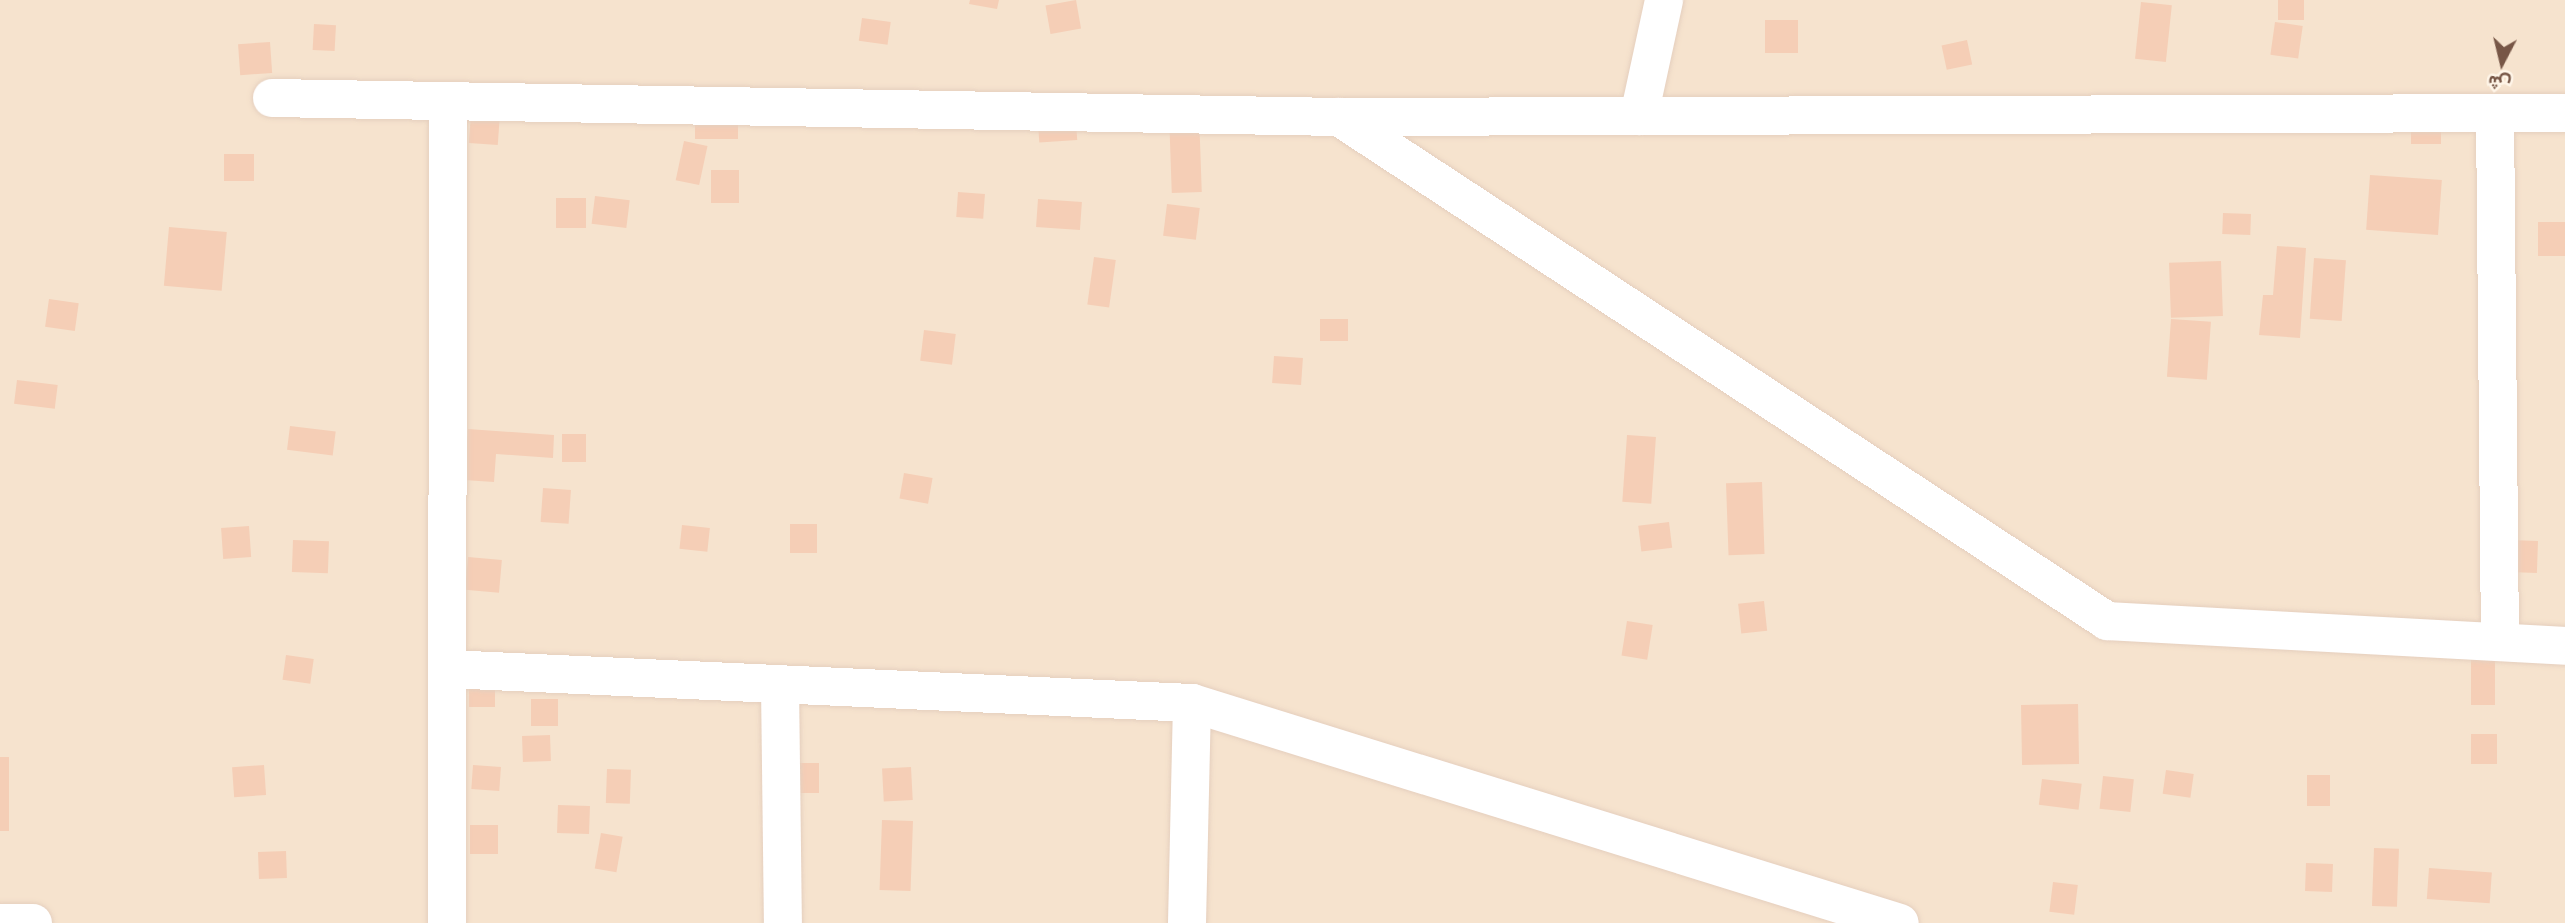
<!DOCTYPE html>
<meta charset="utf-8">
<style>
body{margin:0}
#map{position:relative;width:2565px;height:923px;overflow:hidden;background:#fef2e0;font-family:"Golos Text",Vazirmatn,sans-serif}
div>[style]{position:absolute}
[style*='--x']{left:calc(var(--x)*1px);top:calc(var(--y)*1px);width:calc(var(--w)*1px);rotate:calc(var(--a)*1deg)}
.residential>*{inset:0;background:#f6e3ce;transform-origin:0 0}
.building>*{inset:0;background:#f5ceb6;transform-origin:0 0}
.roads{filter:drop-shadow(0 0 2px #e5cfbe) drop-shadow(0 0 2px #e5cfbe)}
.street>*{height:38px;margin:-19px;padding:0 19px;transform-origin:19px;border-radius:19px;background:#fff}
span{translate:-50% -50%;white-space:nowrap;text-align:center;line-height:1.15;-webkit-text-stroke:5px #fff5e8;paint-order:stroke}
.north{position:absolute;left:2467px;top:28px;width:70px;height:70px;-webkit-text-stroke:5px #fff5e8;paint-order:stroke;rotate:187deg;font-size:19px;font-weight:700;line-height:28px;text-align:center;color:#775646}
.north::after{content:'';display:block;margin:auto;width:24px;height:32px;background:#775646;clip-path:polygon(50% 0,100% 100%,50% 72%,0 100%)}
</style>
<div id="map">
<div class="residential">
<div style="left:0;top:0;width:2565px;height:923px"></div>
</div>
<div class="building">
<div style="clip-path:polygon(970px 0,999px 0,997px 9px,969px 4px)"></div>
<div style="left:1076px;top:0;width:29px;height:31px;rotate:80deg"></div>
<div style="left:2278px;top:0;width:26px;height:20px"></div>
<div style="left:2141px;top:2px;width:31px;height:57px;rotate:6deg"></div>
<div style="left:862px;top:18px;width:29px;height:23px;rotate:8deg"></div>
<div style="left:1765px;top:20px;width:33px;height:33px"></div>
<div style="left:2275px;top:22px;width:28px;height:33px;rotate:8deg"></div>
<div style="left:314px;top:24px;width:22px;height:26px;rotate:3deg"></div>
<div style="left:1967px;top:40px;width:25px;height:26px;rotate:78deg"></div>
<div style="left:270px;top:42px;width:31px;height:32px;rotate:86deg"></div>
<div style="left:1075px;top:108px;width:32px;height:38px;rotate:86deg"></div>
<div style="left:471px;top:112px;width:29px;height:31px;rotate:4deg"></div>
<div style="left:1199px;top:113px;width:79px;height:30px;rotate:88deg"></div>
<div style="left:695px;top:114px;width:43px;height:25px"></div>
<div style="left:2441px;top:118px;width:26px;height:30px;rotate:90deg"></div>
<div style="left:684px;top:141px;width:24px;height:40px;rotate:12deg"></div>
<div style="left:224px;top:154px;width:30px;height:27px"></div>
<div style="left:711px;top:170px;width:28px;height:33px"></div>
<div style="left:2370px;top:175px;width:72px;height:55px;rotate:4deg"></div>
<div style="left:958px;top:192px;width:27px;height:25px;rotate:4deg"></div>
<div style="left:595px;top:196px;width:35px;height:28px;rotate:7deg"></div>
<div style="left:556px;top:198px;width:30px;height:30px"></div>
<div style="left:1038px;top:199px;width:44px;height:28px;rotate:4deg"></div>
<div style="left:1167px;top:204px;width:33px;height:32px;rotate:7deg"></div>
<div style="left:2223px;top:213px;width:28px;height:21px;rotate:2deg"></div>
<div style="left:2565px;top:222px;width:34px;height:27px;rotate:90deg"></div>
<div style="left:169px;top:227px;width:58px;height:59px;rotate:5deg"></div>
<div style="clip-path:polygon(2277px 246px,2306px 248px,2300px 338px,2259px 335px,2263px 295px,2273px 295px)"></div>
<div style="left:1094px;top:257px;width:22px;height:48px;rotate:8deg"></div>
<div style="left:2314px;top:258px;width:32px;height:61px;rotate:4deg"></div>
<div style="left:2221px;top:261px;width:55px;height:52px;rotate:88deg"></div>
<div style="left:49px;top:299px;width:30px;height:28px;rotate:8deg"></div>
<div style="left:1320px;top:319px;width:28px;height:22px"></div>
<div style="left:2171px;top:319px;width:40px;height:58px;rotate:4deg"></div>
<div style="left:924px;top:330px;width:32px;height:31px;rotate:7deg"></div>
<div style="left:1274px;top:356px;width:29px;height:27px;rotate:4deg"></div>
<div style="left:17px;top:380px;width:41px;height:24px;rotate:7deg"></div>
<div style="left:290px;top:426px;width:46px;height:24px;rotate:7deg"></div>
<div style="clip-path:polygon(468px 429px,554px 435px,553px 458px,496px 454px,494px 482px,464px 480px)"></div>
<div style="left:562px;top:434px;width:24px;height:28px"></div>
<div style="left:1627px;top:435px;width:29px;height:67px;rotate:4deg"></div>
<div style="left:904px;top:473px;width:29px;height:26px;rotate:10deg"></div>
<div style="left:1762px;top:482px;width:72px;height:36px;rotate:88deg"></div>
<div style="left:543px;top:488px;width:28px;height:34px;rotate:4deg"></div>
<div style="left:1669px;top:522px;width:26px;height:31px;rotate:83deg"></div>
<div style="left:790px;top:524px;width:27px;height:29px"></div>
<div style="left:682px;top:525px;width:28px;height:24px;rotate:6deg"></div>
<div style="left:249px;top:526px;width:31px;height:28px;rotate:86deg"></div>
<div style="left:293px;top:540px;width:36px;height:32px;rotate:2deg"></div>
<div style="left:2538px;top:541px;width:32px;height:35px;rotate:92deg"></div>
<div style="left:468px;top:557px;width:34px;height:33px;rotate:5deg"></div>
<div style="left:1764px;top:601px;width:30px;height:26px;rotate:84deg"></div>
<div style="left:1627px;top:621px;width:26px;height:35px;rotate:9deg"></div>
<div style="left:2471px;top:638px;width:24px;height:67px"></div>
<div style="left:469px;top:654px;width:26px;height:53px"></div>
<div style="left:286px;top:655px;width:28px;height:25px;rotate:8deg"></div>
<div style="left:558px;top:699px;width:27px;height:27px;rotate:90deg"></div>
<div style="left:2078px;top:704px;width:60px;height:57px;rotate:89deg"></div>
<div style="left:2471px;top:734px;width:26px;height:30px"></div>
<div style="left:550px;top:735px;width:26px;height:28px;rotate:88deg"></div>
<div style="left:0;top:757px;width:9px;height:74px"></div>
<div style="left:792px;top:763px;width:27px;height:30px"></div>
<div style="left:264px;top:765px;width:30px;height:32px;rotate:86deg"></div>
<div style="left:473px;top:765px;width:28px;height:24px;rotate:4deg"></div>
<div style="left:911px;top:767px;width:33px;height:29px;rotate:87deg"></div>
<div style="left:607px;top:769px;width:24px;height:34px;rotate:2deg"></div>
<div style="left:2166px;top:770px;width:28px;height:24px;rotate:8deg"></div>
<div style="left:2307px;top:775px;width:23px;height:31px"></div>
<div style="left:2103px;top:776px;width:31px;height:33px;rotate:6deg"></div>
<div style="left:2042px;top:779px;width:40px;height:26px;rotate:7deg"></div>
<div style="left:558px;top:805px;width:32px;height:28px;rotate:2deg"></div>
<div style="left:882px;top:820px;width:31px;height:70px;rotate:2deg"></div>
<div style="left:470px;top:825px;width:28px;height:29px"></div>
<div style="left:601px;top:833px;width:22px;height:36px;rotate:10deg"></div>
<div style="left:2374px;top:848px;width:25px;height:58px;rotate:2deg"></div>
<div style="left:286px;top:851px;width:27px;height:28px;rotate:88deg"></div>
<div style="left:2306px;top:863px;width:27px;height:28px;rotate:2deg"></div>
<div style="left:2429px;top:868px;width:63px;height:31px;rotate:4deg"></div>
<div style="left:2053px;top:882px;width:25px;height:30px;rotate:7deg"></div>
</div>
<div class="roads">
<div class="street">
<div style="--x:272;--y:98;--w:1067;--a:1.02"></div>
<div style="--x:1339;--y:117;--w:1226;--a:-0.19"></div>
<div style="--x:2495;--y:113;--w:529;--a:89.46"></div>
<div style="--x:1639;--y:116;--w:119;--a:-77.8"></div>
<div style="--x:1339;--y:117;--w:919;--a:33.27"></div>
<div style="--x:2107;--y:621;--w:459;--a:3.1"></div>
<div style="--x:448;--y:669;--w:745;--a:2.62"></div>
<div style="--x:1192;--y:703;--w:741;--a:17.26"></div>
<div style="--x:780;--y:685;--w:238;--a:89.3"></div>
<div style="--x:0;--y:923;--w:33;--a:0"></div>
<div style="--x:447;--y:923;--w:821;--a:-89.93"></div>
<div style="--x:1187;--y:923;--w:220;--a:-88.7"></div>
</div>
</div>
<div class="north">ش</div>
</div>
